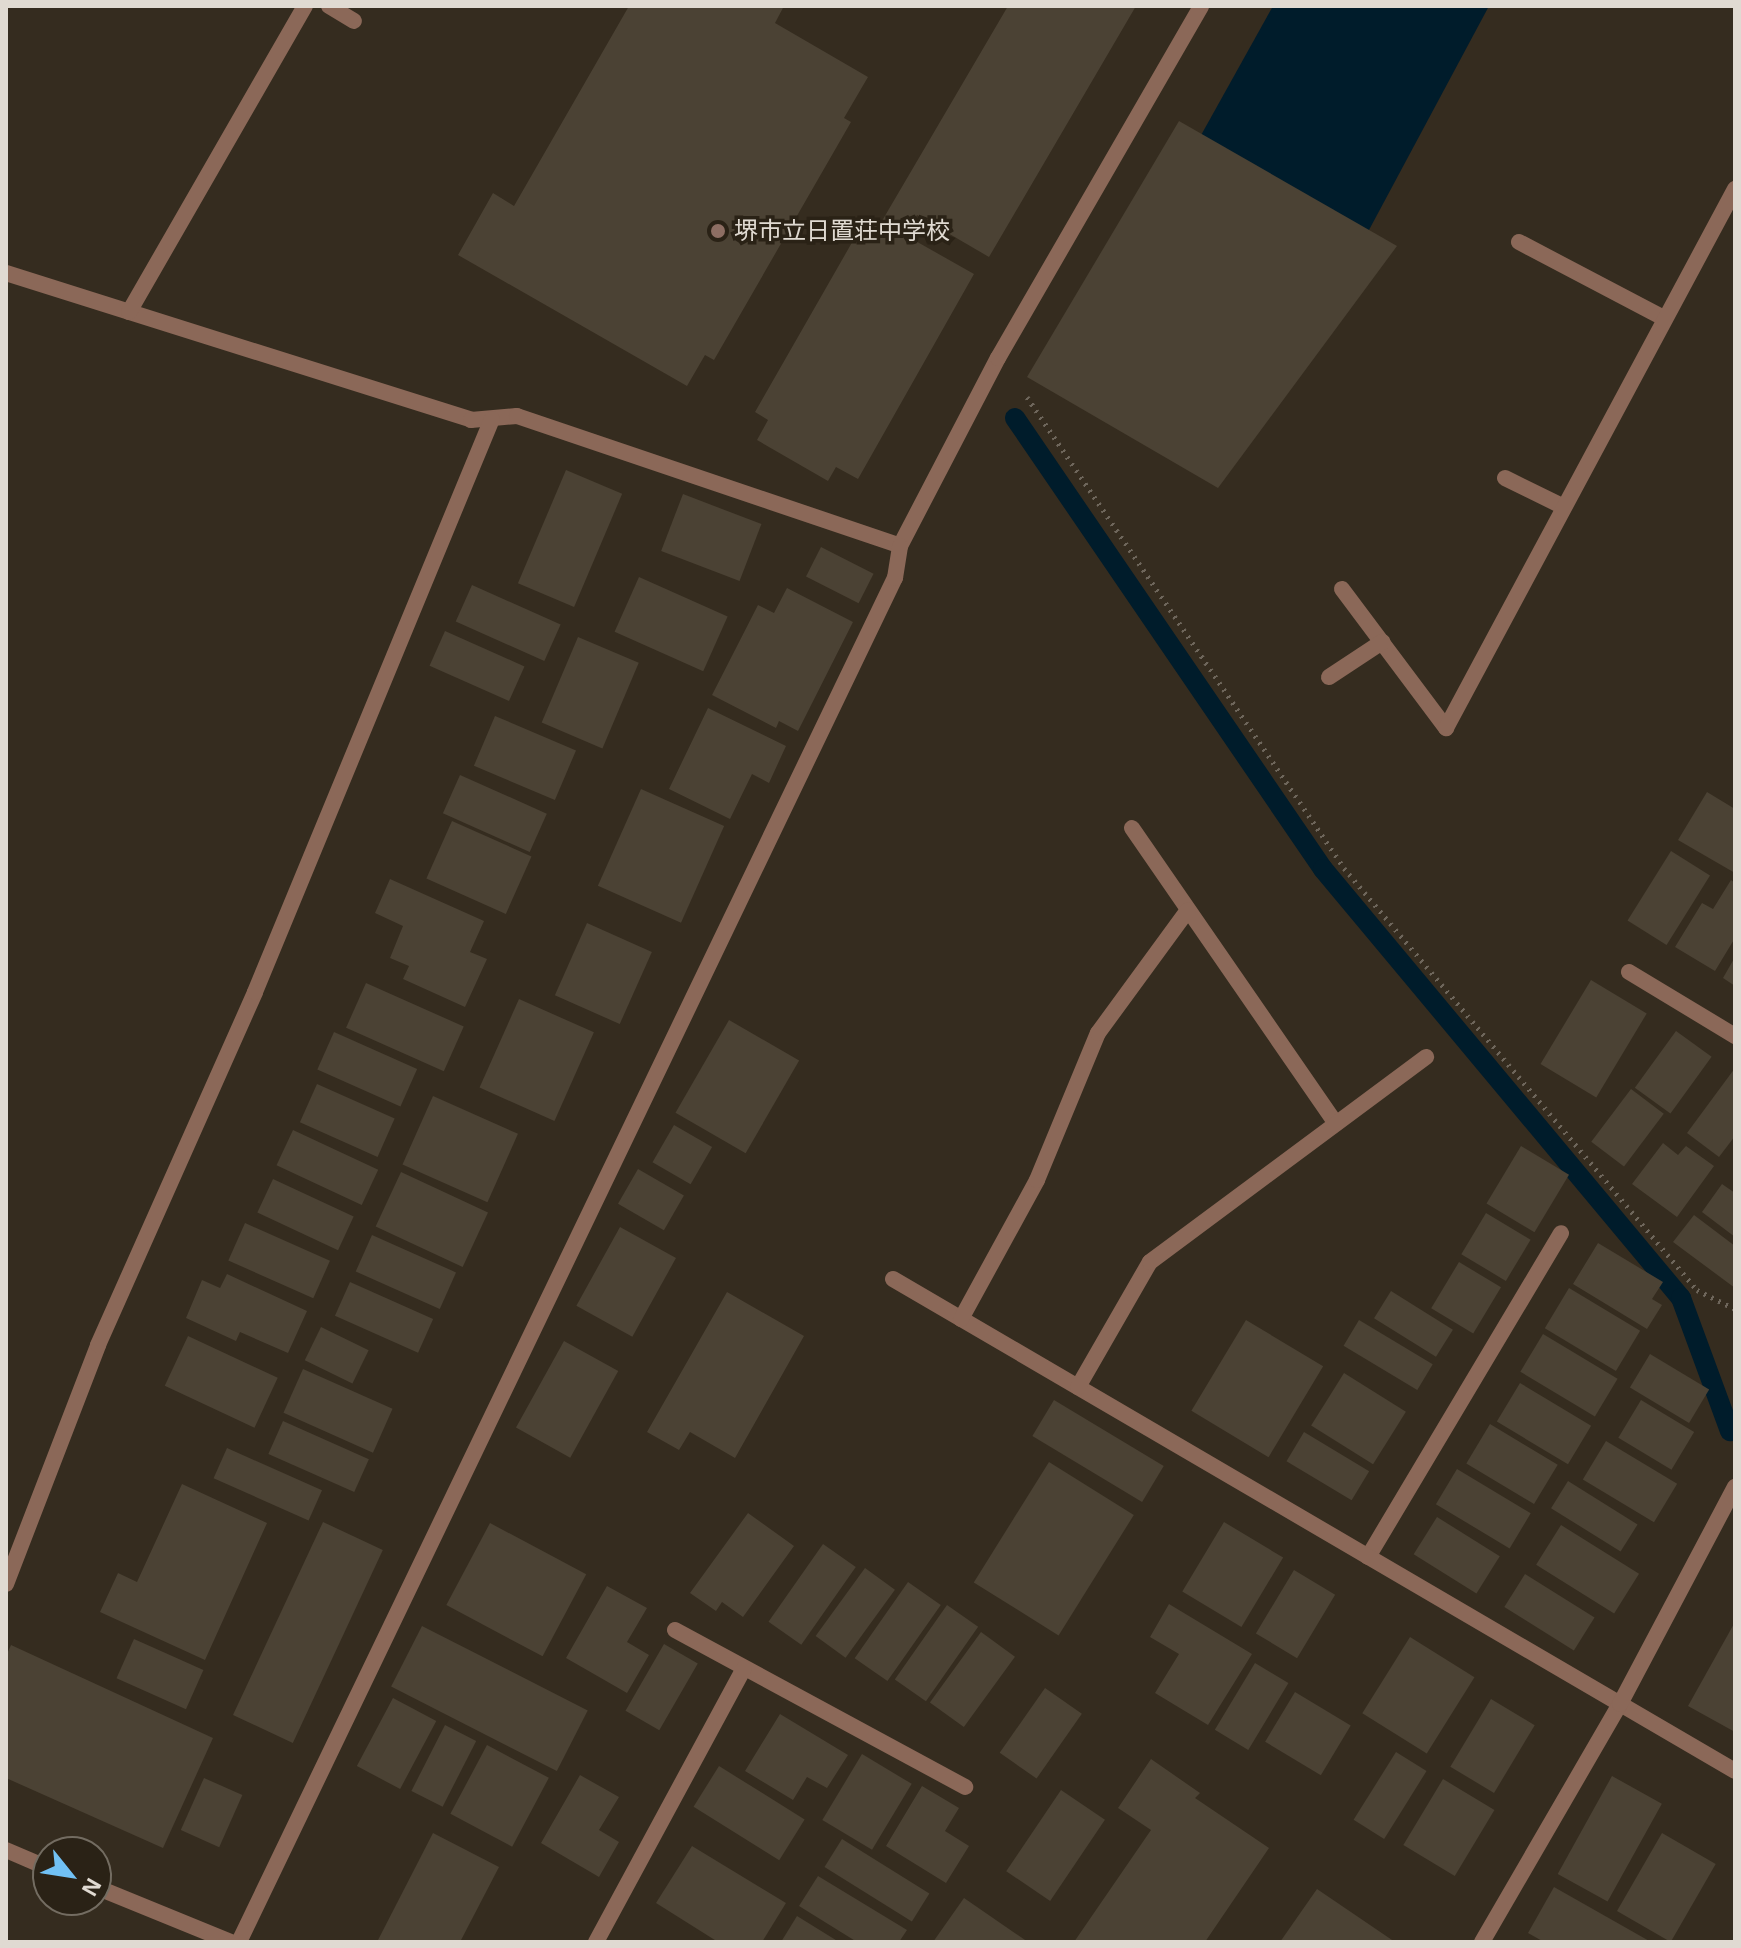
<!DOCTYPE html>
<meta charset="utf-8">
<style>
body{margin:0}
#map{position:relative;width:1741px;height:1948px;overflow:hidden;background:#352c1f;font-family:Arial,"Noto Sans JP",sans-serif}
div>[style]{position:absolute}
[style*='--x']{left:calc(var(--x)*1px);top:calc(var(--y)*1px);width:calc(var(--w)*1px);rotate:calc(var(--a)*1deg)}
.water>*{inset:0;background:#001c2b}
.stream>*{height:20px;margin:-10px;padding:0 10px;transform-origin:10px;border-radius:10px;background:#001c2b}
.building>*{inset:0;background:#4b4234;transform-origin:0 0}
.path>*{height:5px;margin-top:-2.5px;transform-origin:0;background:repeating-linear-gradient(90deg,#6e665b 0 2px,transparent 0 8px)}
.service>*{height:16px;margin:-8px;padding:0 8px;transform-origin:8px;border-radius:8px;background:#8b6858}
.minor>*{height:16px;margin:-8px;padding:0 8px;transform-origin:8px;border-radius:8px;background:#8b6858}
.dots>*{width:22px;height:22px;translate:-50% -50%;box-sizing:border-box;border:4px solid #2a2216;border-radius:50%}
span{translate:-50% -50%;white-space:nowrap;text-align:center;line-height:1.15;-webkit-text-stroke:7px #2a2216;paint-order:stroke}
.poi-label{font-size:24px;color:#e0dad2}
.left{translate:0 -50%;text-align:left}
.frame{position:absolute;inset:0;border:8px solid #e0dad2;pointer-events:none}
.north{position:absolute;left:32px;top:1836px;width:80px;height:80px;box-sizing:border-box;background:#2a2216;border:2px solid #736c61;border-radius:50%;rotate:120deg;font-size:22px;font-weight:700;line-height:32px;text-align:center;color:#e0dad2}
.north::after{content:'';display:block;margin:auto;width:28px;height:36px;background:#71c1f5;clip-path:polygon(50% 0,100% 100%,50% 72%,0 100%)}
</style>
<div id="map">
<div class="water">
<div style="clip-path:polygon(1273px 6px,1489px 6px,1354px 258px,1102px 313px)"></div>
</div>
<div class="stream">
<div style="--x:1015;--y:418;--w:546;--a:55.67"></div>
<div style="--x:1323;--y:869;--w:559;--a:50.16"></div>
<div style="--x:1681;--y:1298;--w:142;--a:69.8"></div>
</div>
<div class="building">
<div style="clip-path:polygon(629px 6px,784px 6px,775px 23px,868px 77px,844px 118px,851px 122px,714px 360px,705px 355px,687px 386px,458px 255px,493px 193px,514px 206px)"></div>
<div style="clip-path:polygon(1008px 6px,1136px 6px,989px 257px,917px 215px,905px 235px,974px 274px,858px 479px,836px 467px,828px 481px,757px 440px,768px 420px,755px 412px,866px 218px,879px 226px)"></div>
<div style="clip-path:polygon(1179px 121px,1397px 246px,1218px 488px,1027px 377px)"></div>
<div style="left:566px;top:470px;width:61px;height:123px;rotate:23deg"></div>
<div style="left:683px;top:494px;width:84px;height:61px;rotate:21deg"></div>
<div style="left:821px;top:547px;width:59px;height:33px;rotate:27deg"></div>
<div style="left:639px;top:577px;width:97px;height:60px;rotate:24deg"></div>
<div style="left:472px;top:585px;width:97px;height:40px;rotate:24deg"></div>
<div style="clip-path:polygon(787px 588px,853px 622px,798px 731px,779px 721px,776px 728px,712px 695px,758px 605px,774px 613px)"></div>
<div style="left:445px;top:631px;width:87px;height:38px;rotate:24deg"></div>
<div style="left:578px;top:637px;width:66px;height:93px;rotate:23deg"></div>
<div style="clip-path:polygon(708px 708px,786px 746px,769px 783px,752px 774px,730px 819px,669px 789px)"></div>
<div style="left:495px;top:716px;width:88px;height:54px;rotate:23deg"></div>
<div style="left:460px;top:775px;width:95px;height:42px;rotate:24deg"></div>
<div style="left:641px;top:789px;width:91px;height:106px;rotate:24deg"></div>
<div style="clip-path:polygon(1707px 792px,1735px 809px,1735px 873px,1678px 840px)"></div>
<div style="left:452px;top:821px;width:87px;height:63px;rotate:24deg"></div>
<div style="left:1671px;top:851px;width:46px;height:82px;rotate:32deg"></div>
<div style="clip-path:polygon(390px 879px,484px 921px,470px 952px,487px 959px,465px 1007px,403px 979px,409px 966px,390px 958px,403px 926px,375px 913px)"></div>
<div style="clip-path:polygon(1731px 880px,1735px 883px,1735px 938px,1715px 971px,1675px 947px,1702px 903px,1713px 909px)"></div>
<div style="left:587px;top:923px;width:71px;height:79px;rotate:24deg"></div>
<div style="clip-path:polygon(1735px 957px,1735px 986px,1723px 978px)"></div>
<div style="left:1591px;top:980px;width:65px;height:98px;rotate:31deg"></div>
<div style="left:366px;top:983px;width:107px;height:49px;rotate:24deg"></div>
<div style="left:519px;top:999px;width:82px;height:97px;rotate:24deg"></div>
<div style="left:729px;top:1020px;width:81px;height:107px;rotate:30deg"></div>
<div style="left:1676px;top:1031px;width:44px;height:70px;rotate:36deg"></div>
<div style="left:334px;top:1032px;width:91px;height:41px;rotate:24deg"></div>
<div style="clip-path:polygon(1735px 1068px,1735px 1136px,1719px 1157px,1687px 1133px)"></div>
<div style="left:317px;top:1084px;width:85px;height:42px;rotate:24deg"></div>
<div style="left:1631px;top:1089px;width:41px;height:66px;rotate:37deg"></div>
<div style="left:433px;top:1096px;width:93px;height:75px;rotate:24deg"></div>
<div style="left:674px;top:1125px;width:44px;height:43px;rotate:30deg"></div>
<div style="left:293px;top:1130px;width:94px;height:39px;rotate:25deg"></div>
<div style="clip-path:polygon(1663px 1143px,1678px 1155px,1686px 1146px,1714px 1166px,1677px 1217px,1632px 1184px)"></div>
<div style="left:1521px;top:1146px;width:56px;height:67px;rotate:31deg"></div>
<div style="left:638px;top:1169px;width:53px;height:40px;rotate:30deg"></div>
<div style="left:401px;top:1172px;width:96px;height:60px;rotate:25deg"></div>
<div style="left:273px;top:1179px;width:89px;height:37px;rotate:25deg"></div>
<div style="clip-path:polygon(1722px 1184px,1735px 1193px,1735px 1237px,1702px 1212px)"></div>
<div style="left:1486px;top:1213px;width:52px;height:48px;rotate:31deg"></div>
<div style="clip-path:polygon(1694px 1215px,1735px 1246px,1735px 1288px,1673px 1242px)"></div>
<div style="left:245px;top:1223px;width:93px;height:41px;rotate:24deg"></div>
<div style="left:620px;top:1227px;width:64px;height:90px;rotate:29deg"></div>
<div style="left:372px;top:1235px;width:92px;height:40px;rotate:24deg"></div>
<div style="clip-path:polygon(1598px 1243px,1663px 1282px,1652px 1299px,1662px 1305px,1647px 1329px,1573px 1284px)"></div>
<div style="left:1459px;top:1262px;width:49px;height:54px;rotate:31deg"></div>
<div style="clip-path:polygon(227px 1274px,307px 1311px,288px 1353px,240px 1332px,236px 1341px,186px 1318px,202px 1280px,220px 1288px)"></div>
<div style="left:350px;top:1282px;width:91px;height:37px;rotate:24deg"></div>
<div style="left:1569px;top:1288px;width:83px;height:47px;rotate:31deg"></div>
<div style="left:1391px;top:1291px;width:73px;height:32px;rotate:32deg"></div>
<div style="clip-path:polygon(727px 1292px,804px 1336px,735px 1458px,690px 1432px,679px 1450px,647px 1432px)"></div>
<div style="left:1246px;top:1320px;width:90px;height:106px;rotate:31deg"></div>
<div style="left:1359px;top:1320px;width:86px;height:30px;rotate:31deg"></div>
<div style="left:321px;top:1327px;width:53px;height:37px;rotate:26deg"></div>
<div style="left:1543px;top:1334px;width:87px;height:44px;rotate:31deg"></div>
<div style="left:188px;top:1336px;width:99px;height:55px;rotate:25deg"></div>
<div style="left:564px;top:1341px;width:62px;height:99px;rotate:29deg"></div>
<div style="left:1650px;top:1354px;width:69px;height:39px;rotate:31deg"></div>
<div style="left:303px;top:1369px;width:98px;height:48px;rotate:24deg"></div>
<div style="left:1344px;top:1373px;width:73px;height:62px;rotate:32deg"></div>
<div style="left:1520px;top:1383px;width:83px;height:45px;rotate:31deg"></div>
<div style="left:1054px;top:1400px;width:128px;height:42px;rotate:31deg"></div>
<div style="left:1641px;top:1400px;width:62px;height:44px;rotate:31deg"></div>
<div style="left:283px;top:1421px;width:94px;height:36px;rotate:24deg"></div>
<div style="left:1490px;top:1424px;width:79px;height:46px;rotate:31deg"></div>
<div style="left:1304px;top:1432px;width:76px;height:34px;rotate:31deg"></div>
<div style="left:1606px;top:1441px;width:83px;height:45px;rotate:31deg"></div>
<div style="left:227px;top:1448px;width:104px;height:33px;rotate:24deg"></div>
<div style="left:1049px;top:1462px;width:100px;height:142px;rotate:32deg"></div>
<div style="left:1457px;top:1469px;width:86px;height:41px;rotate:31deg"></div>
<div style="left:1568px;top:1481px;width:82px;height:32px;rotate:32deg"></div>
<div style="clip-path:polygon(182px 1484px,267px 1523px,205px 1660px,100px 1612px,118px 1573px,137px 1582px)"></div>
<div style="clip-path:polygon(748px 1513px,794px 1546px,743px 1617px,722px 1602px,716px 1611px,690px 1593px)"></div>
<div style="left:1437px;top:1517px;width:74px;height:44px;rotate:32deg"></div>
<div style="left:323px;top:1522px;width:66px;height:213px;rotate:25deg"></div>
<div style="left:1224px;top:1522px;width:69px;height:81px;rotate:31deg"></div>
<div style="left:490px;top:1523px;width:109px;height:93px;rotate:28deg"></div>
<div style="left:1561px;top:1525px;width:92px;height:47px;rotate:32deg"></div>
<div style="left:823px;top:1544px;width:40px;height:95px;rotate:35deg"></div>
<div style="left:865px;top:1568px;width:37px;height:84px;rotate:36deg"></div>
<div style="left:1294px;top:1570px;width:48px;height:74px;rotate:31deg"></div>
<div style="left:1525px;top:1574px;width:82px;height:39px;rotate:32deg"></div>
<div style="left:908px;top:1582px;width:40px;height:93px;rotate:35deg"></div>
<div style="clip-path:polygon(607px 1586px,647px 1608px,627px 1642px,649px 1655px,627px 1693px,566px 1658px)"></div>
<div style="clip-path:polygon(1169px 1604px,1252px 1654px,1208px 1725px,1155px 1693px,1179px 1654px,1150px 1637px)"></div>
<div style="left:947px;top:1605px;width:38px;height:91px;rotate:35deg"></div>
<div style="clip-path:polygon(1735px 1622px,1735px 1732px,1688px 1706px)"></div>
<div style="left:422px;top:1626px;width:186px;height:68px;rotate:27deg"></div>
<div style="left:981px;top:1632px;width:42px;height:87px;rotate:36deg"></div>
<div style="left:1410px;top:1637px;width:76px;height:90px;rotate:32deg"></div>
<div style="left:134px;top:1639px;width:76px;height:43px;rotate:24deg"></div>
<div style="left:664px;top:1644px;width:39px;height:77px;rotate:30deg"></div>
<div style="clip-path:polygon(11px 1645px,213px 1738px,163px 1848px,6px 1778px,6px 1656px)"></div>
<div style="left:1255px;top:1663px;width:39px;height:78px;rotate:31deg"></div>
<div style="left:1045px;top:1688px;width:45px;height:79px;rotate:35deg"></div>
<div style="left:1295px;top:1692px;width:65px;height:58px;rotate:31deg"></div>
<div style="left:393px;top:1698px;width:49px;height:77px;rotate:28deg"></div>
<div style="left:1491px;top:1699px;width:51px;height:79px;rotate:31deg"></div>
<div style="clip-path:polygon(780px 1714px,848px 1755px,827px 1788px,807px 1777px,793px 1800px,745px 1771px)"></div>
<div style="left:445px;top:1725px;width:35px;height:74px;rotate:27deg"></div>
<div style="left:487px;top:1745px;width:70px;height:78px;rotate:28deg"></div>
<div style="left:1396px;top:1752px;width:36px;height:80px;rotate:32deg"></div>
<div style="left:862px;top:1754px;width:58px;height:77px;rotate:31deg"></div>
<div style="clip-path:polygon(1151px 1759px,1200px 1793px,1195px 1798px,1269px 1848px,1205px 1942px,1074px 1942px,1151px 1830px,1118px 1808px)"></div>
<div style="left:719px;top:1766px;width:101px;height:48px;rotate:32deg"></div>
<div style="clip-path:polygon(580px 1775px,619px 1797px,599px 1830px,619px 1842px,599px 1877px,541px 1843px)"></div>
<div style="left:1612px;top:1776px;width:57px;height:112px;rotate:29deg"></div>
<div style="left:204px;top:1778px;width:42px;height:57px;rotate:24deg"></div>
<div style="left:1443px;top:1779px;width:60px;height:77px;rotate:31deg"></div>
<div style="clip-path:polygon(922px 1786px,959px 1808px,945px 1831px,969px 1846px,946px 1883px,886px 1846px)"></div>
<div style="left:1061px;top:1790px;width:53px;height:98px;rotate:34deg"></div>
<div style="clip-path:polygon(433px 1833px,499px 1867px,460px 1942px,377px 1942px)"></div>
<div style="left:1662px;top:1833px;width:62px;height:90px;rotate:30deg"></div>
<div style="left:842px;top:1839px;width:103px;height:33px;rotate:32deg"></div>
<div style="clip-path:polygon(692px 1846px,786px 1903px,762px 1942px,718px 1942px,656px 1903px)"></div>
<div style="clip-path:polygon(818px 1876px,907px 1930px,899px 1942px,857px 1942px,799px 1906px)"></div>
<div style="clip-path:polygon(1554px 1887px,1651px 1942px,1544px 1942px,1528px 1933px)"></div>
<div style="clip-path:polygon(1317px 1889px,1395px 1942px,1280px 1942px)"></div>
<div style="clip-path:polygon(964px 1898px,1028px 1942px,933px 1942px)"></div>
<div style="clip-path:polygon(797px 1916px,839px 1942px,781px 1942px)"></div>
</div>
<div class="path">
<div style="--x:1027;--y:397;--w:568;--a:56.06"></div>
<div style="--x:1344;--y:868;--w:550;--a:50.09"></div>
<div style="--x:1697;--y:1290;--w:42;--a:26.6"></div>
</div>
<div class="service">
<div style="--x:1368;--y:1557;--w:377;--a:-59.2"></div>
</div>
<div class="minor">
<div style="--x:329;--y:6;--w:29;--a:31"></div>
<div style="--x:1519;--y:242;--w:161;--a:27.7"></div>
<div style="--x:6;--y:273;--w:488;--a:17.5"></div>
<div style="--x:471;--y:420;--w:46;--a:-5"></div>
<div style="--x:517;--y:416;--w:404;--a:18.7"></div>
<div style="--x:900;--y:546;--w:212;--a:-62.5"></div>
<div style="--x:998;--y:358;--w:406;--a:-60"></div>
<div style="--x:129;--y:312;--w:353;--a:-60.1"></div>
<div style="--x:1505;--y:478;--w:64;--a:26.2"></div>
<div style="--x:1342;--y:589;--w:174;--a:53.2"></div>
<div style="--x:1446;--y:728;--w:612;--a:-61.8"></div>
<div style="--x:1329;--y:677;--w:64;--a:-33.4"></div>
<div style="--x:1132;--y:828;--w:359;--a:55.4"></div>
<div style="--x:1629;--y:972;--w:124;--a:31.1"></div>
<div style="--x:893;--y:1279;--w:975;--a:30.3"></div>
<div style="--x:961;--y:1319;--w:158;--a:-61.3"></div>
<div style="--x:1037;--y:1180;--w:159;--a:-67.5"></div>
<div style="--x:1098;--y:1033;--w:152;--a:-53.8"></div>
<div style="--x:1078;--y:1387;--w:144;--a:-60.1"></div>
<div style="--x:1150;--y:1262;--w:344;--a:-36.6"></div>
<div style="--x:6;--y:1584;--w:256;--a:-68.9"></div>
<div style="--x:98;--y:1345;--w:386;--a:-66"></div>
<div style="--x:255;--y:992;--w:620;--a:-67.53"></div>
<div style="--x:675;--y:1630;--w:330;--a:28.4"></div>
<div style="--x:6;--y:1850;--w:46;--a:23.2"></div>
<div style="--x:96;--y:1887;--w:146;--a:22.2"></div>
<div style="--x:239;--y:1942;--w:1514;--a:-64.32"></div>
<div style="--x:895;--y:578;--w:32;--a:-81"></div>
<div style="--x:596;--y:1942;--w:311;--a:-61.6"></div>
<div style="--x:1482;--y:1942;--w:275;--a:-59.9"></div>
<div style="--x:1620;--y:1704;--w:246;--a:-62.1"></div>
</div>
<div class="dots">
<div style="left:718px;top:231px;background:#8d6e63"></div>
</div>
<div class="poi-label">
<span class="left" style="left:734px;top:231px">堺市立日置荘中学校</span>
</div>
<div class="frame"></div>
<div class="north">N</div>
</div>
